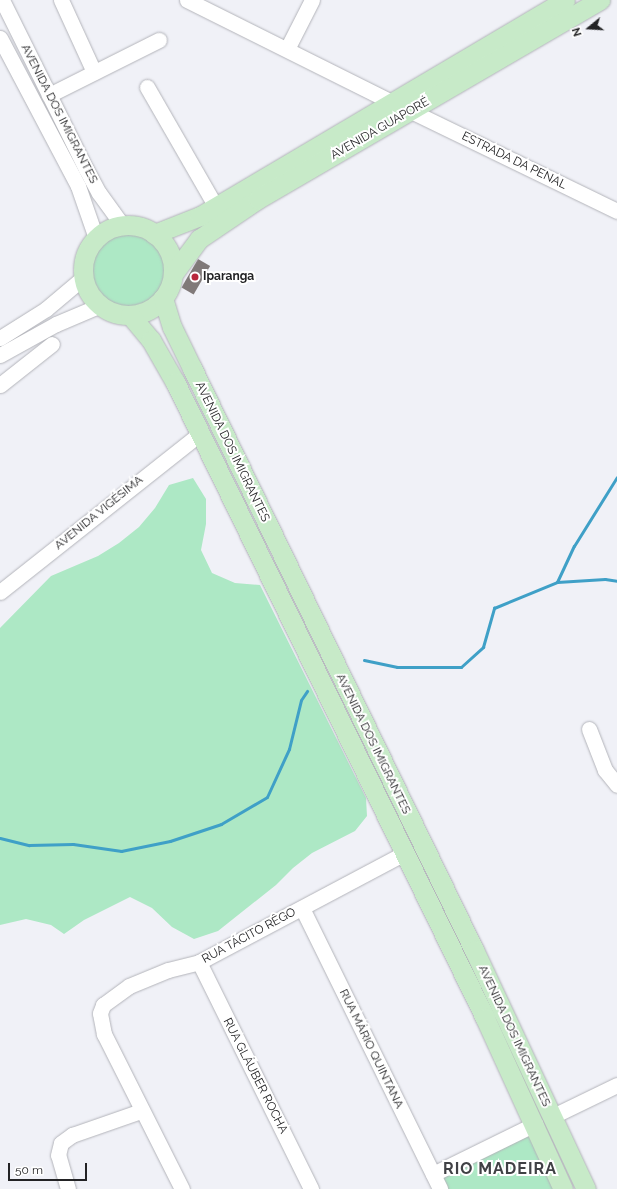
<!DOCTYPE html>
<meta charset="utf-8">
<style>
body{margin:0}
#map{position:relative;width:617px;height:1189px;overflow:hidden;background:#f0f1f7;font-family:Raleway,sans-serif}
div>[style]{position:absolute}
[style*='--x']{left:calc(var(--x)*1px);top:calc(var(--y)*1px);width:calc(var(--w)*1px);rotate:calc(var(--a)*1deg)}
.green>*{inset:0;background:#ade8c5}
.round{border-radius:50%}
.stream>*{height:3px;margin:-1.5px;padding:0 1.5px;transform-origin:1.5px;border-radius:1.5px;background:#3fa0c7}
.building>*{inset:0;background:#807979;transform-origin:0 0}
.roads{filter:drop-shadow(0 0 1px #b3b4ba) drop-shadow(0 0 1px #b3b4ba)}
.minor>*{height:15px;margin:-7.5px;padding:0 7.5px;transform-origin:7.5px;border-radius:7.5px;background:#fff}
.major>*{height:19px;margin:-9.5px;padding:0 9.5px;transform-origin:9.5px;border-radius:9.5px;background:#c7eac8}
.major>.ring{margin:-9.5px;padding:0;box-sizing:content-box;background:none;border:19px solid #c7eac8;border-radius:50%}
.dots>*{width:11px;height:11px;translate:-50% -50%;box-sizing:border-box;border:2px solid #fff;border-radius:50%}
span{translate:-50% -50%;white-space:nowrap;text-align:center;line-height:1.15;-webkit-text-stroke:4px #fff;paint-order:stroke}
.street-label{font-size:12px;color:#232325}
.poi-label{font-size:12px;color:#232325;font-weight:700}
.left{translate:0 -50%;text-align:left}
.district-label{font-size:16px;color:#404145;font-weight:700;letter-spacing:1px}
.north{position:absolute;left:569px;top:8px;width:40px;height:40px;-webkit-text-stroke:3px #fff;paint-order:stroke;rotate:252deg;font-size:11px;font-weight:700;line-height:16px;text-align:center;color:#232325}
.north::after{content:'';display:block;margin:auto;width:14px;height:18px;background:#232325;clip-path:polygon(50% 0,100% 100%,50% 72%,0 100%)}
.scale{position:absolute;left:8px;top:1163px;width:79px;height:18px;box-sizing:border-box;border:2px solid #232325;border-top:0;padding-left:5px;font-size:12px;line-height:14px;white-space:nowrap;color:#232325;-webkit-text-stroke:3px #fff;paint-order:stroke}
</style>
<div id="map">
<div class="green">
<div class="round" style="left:89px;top:231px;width:78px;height:78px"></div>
<div style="clip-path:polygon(193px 478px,206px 499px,206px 524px,201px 550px,212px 573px,235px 583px,260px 585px,366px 798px,367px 816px,355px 831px,312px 853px,293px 868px,276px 885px,218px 931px,194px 939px,172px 927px,152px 908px,130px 897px,84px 920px,64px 934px,51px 925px,26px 919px,0 925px,0 628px,51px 576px,98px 556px,119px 543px,139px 527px,155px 508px,169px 485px)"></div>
<div style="clip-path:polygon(528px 1129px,555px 1189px,443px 1189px,435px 1175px)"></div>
</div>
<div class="stream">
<div style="--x:557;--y:582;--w:40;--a:-65"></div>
<div style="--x:574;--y:546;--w:81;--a:-58.1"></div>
<div style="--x:364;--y:660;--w:34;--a:12"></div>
<div style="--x:397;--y:667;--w:64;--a:0"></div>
<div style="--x:461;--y:667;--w:30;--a:-42"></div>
<div style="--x:483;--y:647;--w:41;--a:-74.2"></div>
<div style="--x:494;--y:608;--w:68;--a:-22.4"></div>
<div style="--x:557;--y:582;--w:48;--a:-3.6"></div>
<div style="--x:605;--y:579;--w:12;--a:9"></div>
<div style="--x:0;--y:838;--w:30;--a:14"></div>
<div style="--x:29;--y:845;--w:44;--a:-1.3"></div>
<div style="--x:73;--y:844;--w:49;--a:8.3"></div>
<div style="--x:121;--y:851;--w:50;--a:-11.5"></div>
<div style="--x:170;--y:841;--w:54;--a:-18.4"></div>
<div style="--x:221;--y:824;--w:53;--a:-30.4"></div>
<div style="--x:267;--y:797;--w:53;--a:-65.4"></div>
<div style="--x:289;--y:749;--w:50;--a:-76.2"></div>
<div style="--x:301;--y:700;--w:11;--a:-56"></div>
</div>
<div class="building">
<div style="left:198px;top:259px;width:14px;height:33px;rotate:30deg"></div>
</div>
<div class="roads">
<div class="minor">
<div style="--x:2;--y:0;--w:189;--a:63.6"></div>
<div style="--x:86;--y:169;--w:27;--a:62"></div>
<div style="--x:99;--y:193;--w:39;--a:54"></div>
<div style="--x:61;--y:0;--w:79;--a:65.4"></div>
<div style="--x:187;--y:0;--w:229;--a:26.5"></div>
<div style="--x:0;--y:38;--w:167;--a:62.2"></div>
<div style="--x:78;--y:186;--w:55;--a:70.9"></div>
<div style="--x:287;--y:49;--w:55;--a:-63"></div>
<div style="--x:147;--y:87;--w:138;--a:60.1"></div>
<div style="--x:49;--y:95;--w:123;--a:-26.6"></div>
<div style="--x:411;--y:111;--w:229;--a:25.9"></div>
<div style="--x:0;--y:338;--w:54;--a:-32.2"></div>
<div style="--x:46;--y:309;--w:50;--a:-40.1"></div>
<div style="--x:0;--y:355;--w:64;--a:-29"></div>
<div style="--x:56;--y:324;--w:49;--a:-22.9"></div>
<div style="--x:0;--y:385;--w:66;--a:-38.3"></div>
<div style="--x:0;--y:592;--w:254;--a:-38.4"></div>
<div style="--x:589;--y:729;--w:44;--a:68.7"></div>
<div style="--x:605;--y:770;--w:19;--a:51"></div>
<div style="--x:302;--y:908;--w:313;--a:63.8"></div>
<div style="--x:199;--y:962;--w:253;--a:63.7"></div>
<div style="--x:553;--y:1116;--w:71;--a:-25.8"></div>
<div style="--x:433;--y:1174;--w:114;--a:-26.1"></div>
<div style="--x:68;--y:1189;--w:35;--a:-106"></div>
<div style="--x:58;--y:1155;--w:12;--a:-76"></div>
<div style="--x:61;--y:1143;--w:14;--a:-36"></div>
<div style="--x:72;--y:1135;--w:73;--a:-19.2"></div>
<div style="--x:182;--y:1189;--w:174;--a:-116.7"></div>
<div style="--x:104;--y:1034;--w:21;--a:-101"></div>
<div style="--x:100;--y:1013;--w:9;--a:-69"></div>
<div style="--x:103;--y:1005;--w:32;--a:-36"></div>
<div style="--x:129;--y:986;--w:42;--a:-22.3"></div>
<div style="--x:168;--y:970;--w:32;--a:-14"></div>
<div style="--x:199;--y:962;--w:233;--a:-27.9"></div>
</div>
<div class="major">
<div class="ring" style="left:83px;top:225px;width:71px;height:71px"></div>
<div style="--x:154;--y:234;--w:49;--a:-21.4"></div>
<div style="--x:200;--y:216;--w:424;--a:-30.6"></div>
<div style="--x:173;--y:274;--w:44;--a:-53.4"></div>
<div style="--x:199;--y:239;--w:71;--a:-34.1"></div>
<div style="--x:258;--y:199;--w:396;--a:-30.2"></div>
<div style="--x:163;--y:298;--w:30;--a:73"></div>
<div style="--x:172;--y:327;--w:46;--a:64"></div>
<div style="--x:192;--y:368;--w:647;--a:64.15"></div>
<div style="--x:474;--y:950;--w:264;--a:64.9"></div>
<div style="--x:130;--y:315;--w:33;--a:50"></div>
<div style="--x:151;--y:340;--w:48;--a:60.3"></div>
<div style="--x:175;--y:382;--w:708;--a:64.01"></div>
<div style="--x:485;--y:1018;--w:188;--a:65.5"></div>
</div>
</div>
<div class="dots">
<div style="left:195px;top:277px;background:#b8263b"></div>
</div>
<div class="street-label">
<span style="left:59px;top:114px;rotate:63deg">AVENIDA DOS IMIGRANTES</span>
<span style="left:380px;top:129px;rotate:-30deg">AVENIDA GUAPORÉ</span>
<span style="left:514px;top:161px;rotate:26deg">ESTRADA DA PENAL</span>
<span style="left:232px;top:452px;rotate:64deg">AVENIDA DOS IMIGRANTES</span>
<span style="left:99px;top:513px;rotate:-39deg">AVENIDA VIGÉSIMA</span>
<span style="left:373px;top:744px;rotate:64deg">AVENIDA DOS IMIGRANTES</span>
<span style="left:249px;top:936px;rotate:-28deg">RUA TÁCITO RÊGO</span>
<span style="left:514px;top:1036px;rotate:65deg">AVENIDA DOS IMIGRANTES</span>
<span style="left:371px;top:1049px;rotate:64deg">RUA MÁRIO QUINTANA</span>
<span style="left:255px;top:1076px;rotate:63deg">RUA GLÁUBER ROCHA</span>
</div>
<div class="poi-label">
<span class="left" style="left:203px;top:277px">Iparanga</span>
</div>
<div class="district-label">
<span style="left:500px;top:1169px">RIO MADEIRA</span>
</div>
<div class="north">N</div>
<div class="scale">50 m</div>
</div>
